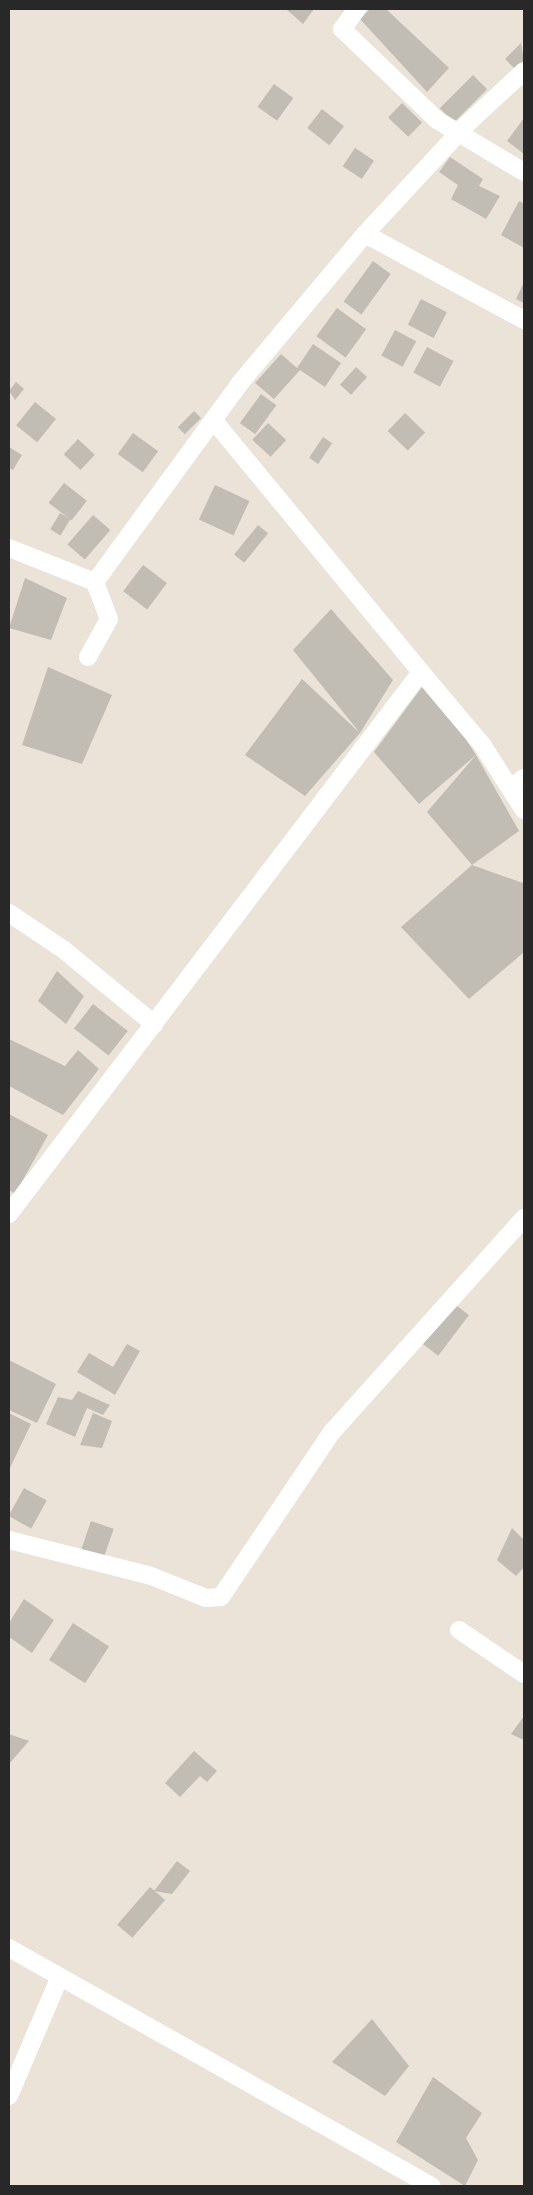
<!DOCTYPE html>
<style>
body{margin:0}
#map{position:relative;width:533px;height:2195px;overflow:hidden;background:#ebe2d8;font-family:Karla,sans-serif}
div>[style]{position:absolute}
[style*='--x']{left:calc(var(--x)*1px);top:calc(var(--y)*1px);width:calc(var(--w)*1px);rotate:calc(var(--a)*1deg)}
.building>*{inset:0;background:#c2bdb4;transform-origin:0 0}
.minor>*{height:18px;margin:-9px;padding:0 9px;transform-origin:9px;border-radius:9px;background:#fff}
span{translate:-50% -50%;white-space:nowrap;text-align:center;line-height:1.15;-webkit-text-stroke:4px #fff;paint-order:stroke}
.frame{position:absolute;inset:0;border:10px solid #282828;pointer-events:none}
</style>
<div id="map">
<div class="building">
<div style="clip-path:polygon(286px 9px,314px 9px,303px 24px)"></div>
<div style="clip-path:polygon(370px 9px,386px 9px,449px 68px,427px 92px,360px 19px)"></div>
<div style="clip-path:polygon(521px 43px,524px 61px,516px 70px,505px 59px)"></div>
<div style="left:473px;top:75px;width:20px;height:47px;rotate:45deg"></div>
<div style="left:274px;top:84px;width:24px;height:28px;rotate:36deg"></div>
<div style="left:402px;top:103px;width:28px;height:20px;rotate:44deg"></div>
<div style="left:322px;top:109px;width:28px;height:24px;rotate:38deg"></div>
<div style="clip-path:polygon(524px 118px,524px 154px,507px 141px)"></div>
<div style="left:355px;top:148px;width:23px;height:22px;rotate:34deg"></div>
<div style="clip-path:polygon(450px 157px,483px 179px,479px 186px,500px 196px,486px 219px,451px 199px,458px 185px,439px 172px)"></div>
<div style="clip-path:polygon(519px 201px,524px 204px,524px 248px,501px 235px)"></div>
<div style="left:373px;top:261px;width:22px;height:50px;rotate:36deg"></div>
<div style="clip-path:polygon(524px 282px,524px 303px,516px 299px)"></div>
<div style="left:421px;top:299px;width:29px;height:29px;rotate:27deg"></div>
<div style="left:337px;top:308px;width:36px;height:35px;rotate:36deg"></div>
<div style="left:395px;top:330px;width:24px;height:29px;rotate:28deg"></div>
<div style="clip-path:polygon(313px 344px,341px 363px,325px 387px,300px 370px,274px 399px,255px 383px,281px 354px,297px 368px)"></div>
<div style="left:427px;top:347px;width:30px;height:29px;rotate:28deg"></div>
<div style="left:356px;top:367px;width:15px;height:24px;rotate:42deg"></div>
<div style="clip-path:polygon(16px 382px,24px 389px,15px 400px,9px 391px)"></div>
<div style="left:261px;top:394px;width:19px;height:36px;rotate:36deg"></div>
<div style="left:35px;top:402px;width:27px;height:30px;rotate:39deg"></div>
<div style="left:194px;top:411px;width:10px;height:23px;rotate:45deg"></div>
<div style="left:405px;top:413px;width:28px;height:25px;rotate:44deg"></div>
<div style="left:268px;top:423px;width:25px;height:23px;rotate:43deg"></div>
<div style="left:133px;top:433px;width:31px;height:26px;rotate:36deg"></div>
<div style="left:323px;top:437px;width:11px;height:25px;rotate:34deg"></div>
<div style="left:78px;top:439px;width:23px;height:21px;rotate:43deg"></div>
<div style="clip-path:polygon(9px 447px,22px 455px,13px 470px,9px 468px)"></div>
<div style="left:64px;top:483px;width:29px;height:25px;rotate:38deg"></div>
<div style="left:215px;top:485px;width:38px;height:38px;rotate:25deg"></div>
<div style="left:60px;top:513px;width:12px;height:19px;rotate:31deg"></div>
<div style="left:93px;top:515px;width:23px;height:39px;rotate:41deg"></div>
<div style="left:258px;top:525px;width:13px;height:38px;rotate:39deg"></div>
<div style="left:143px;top:565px;width:30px;height:33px;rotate:37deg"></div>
<div style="clip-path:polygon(25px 578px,67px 598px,51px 640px,9px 628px)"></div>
<div style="clip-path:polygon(331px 609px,393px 680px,360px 733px,305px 796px,245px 755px,302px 679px,360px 733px,293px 650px)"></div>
<div style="clip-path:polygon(48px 667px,112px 695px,82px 764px,22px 745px)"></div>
<div style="clip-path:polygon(428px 679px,476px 755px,519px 831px,472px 865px,523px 883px,524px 952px,469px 999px,401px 927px,472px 865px,427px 812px,476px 755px,419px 804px,374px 752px)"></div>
<div style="clip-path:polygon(57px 971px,84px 996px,66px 1024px,38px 1001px)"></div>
<div style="left:93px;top:1004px;width:44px;height:31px;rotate:38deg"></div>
<div style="clip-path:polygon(9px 1039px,65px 1066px,78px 1050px,99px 1069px,63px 1115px,9px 1086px)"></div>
<div style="clip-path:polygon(9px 1114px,48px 1135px,15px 1194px,9px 1190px)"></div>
<div style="left:453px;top:1303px;width:20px;height:51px;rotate:37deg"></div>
<div style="clip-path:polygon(127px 1344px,140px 1351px,115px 1395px,77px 1372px,89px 1353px,113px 1367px)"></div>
<div style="clip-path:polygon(9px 1360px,56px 1384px,37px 1423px,9px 1410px)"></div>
<div style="clip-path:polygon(78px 1391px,110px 1405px,103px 1415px,87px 1408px,75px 1437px,46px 1424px,58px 1397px,72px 1400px)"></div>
<div style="clip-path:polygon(9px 1413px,31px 1424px,9px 1470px)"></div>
<div style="clip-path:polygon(93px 1413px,112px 1421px,102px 1448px,80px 1445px)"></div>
<div style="left:24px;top:1488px;width:26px;height:32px;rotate:29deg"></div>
<div style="left:91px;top:1521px;width:24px;height:32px;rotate:19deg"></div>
<div style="clip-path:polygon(512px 1528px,524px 1540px,524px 1567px,516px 1576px,497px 1560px)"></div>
<div style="clip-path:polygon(24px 1599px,54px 1620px,32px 1653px,9px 1637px,9px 1623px)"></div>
<div style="left:73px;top:1623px;width:43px;height:44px;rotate:33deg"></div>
<div style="clip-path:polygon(524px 1716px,524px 1740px,511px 1734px)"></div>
<div style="clip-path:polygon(9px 1734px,29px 1741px,9px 1764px)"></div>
<div style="clip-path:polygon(194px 1751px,217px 1771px,207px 1782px,200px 1776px,180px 1797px,165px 1783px)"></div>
<div style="clip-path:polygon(177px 1861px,190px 1871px,172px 1894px,154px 1891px)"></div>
<div style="left:150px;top:1887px;width:20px;height:50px;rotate:41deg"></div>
<div style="clip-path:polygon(372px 2019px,409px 2066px,385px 2096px,332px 2062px)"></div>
<div style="clip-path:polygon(433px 2077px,482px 2113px,466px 2138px,478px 2160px,465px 2186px,396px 2142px)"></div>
</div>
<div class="minor">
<div style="--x:357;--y:9;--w:25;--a:127"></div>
<div style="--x:342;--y:29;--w:132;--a:43.8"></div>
<div style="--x:437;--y:120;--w:101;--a:30.9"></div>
<div style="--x:365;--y:234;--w:181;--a:28.4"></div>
<div style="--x:9;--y:548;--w:92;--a:21.6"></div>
<div style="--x:95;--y:582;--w:246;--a:-53.9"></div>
<div style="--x:240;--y:383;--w:194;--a:-50"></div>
<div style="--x:365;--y:234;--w:150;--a:-47.2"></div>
<div style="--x:467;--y:124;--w:78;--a:-42.9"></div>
<div style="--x:88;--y:657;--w:43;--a:-61.1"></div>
<div style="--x:109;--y:619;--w:40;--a:-111"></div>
<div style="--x:421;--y:672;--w:97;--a:50"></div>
<div style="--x:483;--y:746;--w:76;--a:57.4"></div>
<div style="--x:511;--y:788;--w:16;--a:-38"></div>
<div style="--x:9;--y:913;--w:66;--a:33.9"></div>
<div style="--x:64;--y:950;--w:117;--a:39.4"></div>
<div style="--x:9;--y:1214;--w:681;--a:-52.76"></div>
<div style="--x:421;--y:672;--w:325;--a:-129.5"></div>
<div style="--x:9;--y:1540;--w:146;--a:14.2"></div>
<div style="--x:151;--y:1576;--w:59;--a:21.8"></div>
<div style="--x:206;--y:1598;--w:15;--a:-4"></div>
<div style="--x:221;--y:1597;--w:199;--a:-56.1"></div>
<div style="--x:332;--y:1432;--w:288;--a:-48.1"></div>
<div style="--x:459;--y:1630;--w:78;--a:34.1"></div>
<div style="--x:9;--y:1948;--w:485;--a:29.4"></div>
<div style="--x:9;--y:2096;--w:127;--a:-66.9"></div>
</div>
<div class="frame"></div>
</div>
